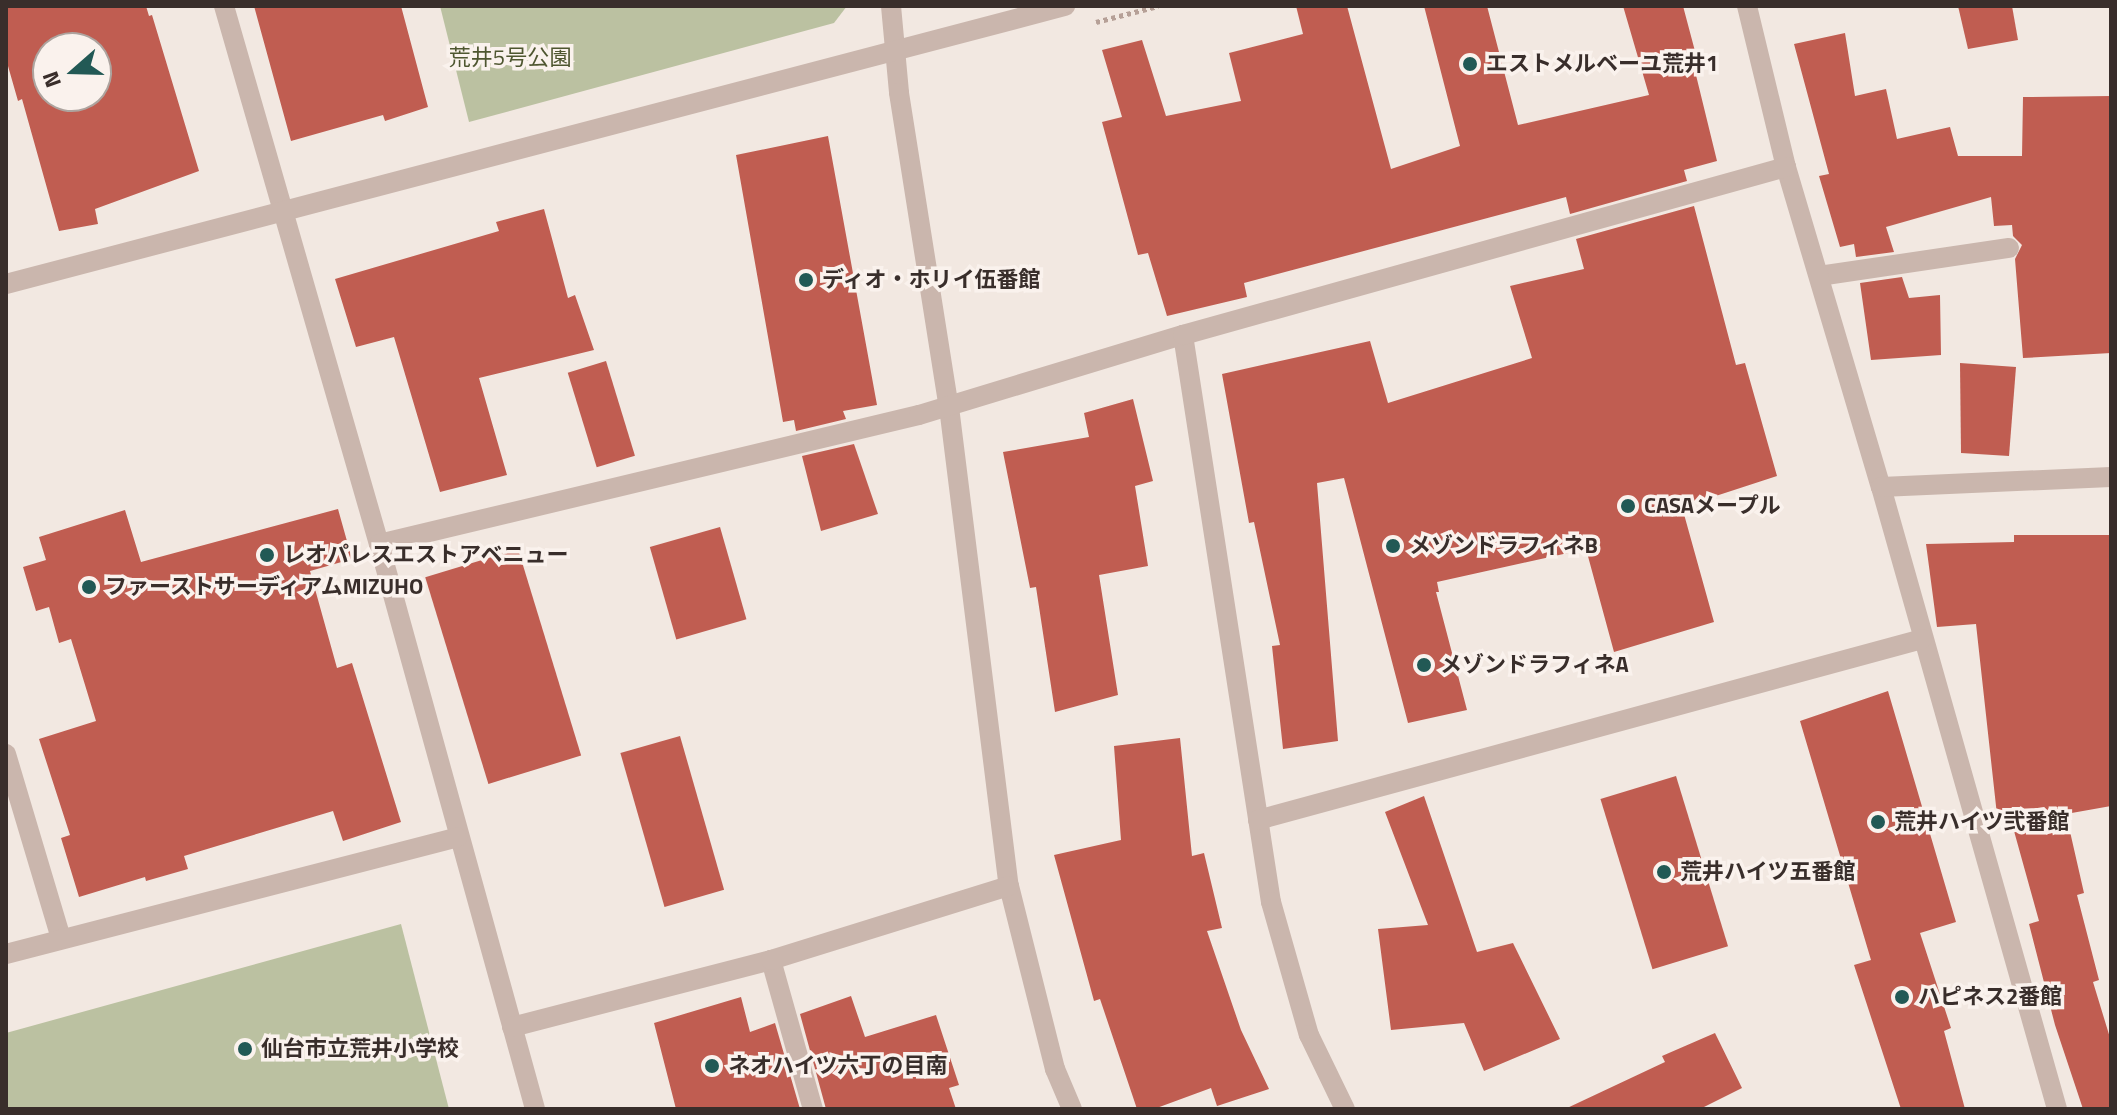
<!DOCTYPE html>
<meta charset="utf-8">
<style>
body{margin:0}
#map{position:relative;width:2117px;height:1115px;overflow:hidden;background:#f2e8e1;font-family:"Titillium Web","Noto Sans JP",sans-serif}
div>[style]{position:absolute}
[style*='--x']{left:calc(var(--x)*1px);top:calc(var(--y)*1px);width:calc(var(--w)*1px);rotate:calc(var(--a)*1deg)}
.green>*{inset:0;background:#bbc1a1}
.building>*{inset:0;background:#c05d51;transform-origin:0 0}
.path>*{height:5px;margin-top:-2.5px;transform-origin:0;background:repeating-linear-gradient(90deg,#b6a097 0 4px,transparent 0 8px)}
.service>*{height:20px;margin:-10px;padding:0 10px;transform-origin:10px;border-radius:10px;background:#cab6ad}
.minor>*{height:20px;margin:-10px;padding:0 10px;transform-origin:10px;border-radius:10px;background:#cab6ad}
.dots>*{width:22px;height:22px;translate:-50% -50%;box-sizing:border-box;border:4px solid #faf2ed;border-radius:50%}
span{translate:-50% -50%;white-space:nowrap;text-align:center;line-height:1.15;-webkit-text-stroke:7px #faf2ed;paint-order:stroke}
.park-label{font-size:22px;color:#4e5630}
.poi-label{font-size:22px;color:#392e2b;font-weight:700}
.left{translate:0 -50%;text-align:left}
.frame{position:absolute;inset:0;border:8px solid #392e2b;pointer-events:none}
.north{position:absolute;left:32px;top:32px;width:80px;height:80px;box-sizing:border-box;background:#faf2ed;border:2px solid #ada49f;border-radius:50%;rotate:250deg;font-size:22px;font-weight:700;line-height:32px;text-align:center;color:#392e2b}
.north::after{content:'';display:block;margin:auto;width:28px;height:36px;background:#225955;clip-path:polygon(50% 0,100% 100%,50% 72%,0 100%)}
</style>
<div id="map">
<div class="green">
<div style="clip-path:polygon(440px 6px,847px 6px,834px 23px,469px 122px)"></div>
<div style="clip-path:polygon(401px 924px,449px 1109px,6px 1109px,6px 1033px)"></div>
</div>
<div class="building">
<div style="clip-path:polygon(evenodd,6px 6px,146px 6px,149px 16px,152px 15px,199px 171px,95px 209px,98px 224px,59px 231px,22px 99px,18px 101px,6px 59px,6px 6px,48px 48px,96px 48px,96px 96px,48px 96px,48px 48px)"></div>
<div style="clip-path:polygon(254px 6px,401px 6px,428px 107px,385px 121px,383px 115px,291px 141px)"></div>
<div style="clip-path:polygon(1296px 6px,1347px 6px,1391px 169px,1460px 146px,1424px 6px,1487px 6px,1518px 125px,1649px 95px,1623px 6px,1683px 6px,1700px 70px,1695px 71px,1717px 161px,1684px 170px,1687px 181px,1570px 214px,1566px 197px,1244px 283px,1247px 297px,1167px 316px,1148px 253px,1138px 255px,1102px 122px,1122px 117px,1102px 50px,1142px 40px,1166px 116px,1241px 101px,1229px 53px,1303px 34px)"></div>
<div style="clip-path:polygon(1958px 6px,2012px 6px,2018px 40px,1968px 49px)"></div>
<div style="clip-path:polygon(1845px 33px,1855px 96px,1886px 89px,1897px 139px,1950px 127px,1958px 156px,2022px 156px,2023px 97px,2111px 96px,2111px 353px,2023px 358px,2015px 259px,2022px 245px,2013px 236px,2012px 225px,1994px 226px,1991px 197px,1886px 227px,1894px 252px,1856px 257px,1854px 244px,1840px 247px,1819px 176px,1829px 174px,1794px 44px)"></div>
<div style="clip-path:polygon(828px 136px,877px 405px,843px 411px,846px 419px,796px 431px,794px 420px,783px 422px,736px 155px)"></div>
<div style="clip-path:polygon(1694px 206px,1736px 365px,1745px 363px,1777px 476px,1682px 507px,1714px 622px,1614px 652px,1586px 549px,1437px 582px,1439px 592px,1436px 592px,1467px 710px,1408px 723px,1344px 478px,1317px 483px,1338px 741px,1283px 749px,1272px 646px,1280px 645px,1254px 522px,1249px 523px,1222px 374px,1370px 341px,1388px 403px,1532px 358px,1510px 286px,1584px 269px,1576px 239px)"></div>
<div style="clip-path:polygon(544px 209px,568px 298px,575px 295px,594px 350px,479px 378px,507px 475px,440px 492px,394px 337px,356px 347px,335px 279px,499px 231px,496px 222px)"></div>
<div style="clip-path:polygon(1902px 277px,1909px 298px,1940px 295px,1941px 355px,1871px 360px,1860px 283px)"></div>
<div style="left:606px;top:361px;width:99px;height:40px;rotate:73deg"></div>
<div style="clip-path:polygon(1960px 363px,2016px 367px,2009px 456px,1961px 453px)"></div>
<div style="clip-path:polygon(1133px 399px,1153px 481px,1135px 486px,1148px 566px,1099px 575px,1118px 695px,1055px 712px,1036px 587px,1030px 588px,1003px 452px,1089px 437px,1084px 413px)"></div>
<div style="clip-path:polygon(854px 444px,878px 514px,821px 531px,802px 456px)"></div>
<div style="clip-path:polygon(338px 509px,352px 559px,310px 571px,337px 668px,352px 663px,401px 822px,343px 841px,333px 811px,184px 856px,188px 869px,146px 881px,145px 877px,79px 897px,61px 838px,70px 835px,39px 739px,96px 721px,71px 639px,59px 643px,49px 607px,36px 611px,23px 567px,46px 560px,39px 537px,125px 510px,141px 562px)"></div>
<div style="left:720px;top:527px;width:96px;height:73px;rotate:74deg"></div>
<div style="clip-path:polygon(2014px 535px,2111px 535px,2111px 806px,2066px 814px,2084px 893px,2077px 895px,2099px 980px,2093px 982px,2111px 1041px,2111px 1109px,2083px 1109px,2055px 1025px,2029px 924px,2039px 921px,2009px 813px,1997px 815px,1976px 624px,1937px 627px,1926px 544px,2014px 542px)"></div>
<div style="left:518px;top:549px;width:216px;height:97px;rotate:73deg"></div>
<div style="clip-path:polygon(1888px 691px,1956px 922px,1920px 933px,1951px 1028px,1944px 1031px,1965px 1109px,1901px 1109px,1854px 965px,1871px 960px,1800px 721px)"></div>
<div style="left:680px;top:736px;width:160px;height:62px;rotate:74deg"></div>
<div style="clip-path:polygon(1180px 738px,1192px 856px,1204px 853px,1222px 928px,1207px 931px,1241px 1030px,1269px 1089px,1217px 1106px,1211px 1088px,1154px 1109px,1137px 1109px,1100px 999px,1094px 1001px,1054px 855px,1121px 840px,1114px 746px)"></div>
<div style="left:1676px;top:776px;width:178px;height:79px;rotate:73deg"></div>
<div style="clip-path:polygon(1424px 796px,1477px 952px,1513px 943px,1560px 1039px,1484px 1071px,1464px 1023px,1391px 1030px,1378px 929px,1428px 925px,1385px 812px)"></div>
<div style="clip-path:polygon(851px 996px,865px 1037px,936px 1015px,959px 1085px,949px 1088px,956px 1109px,826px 1109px,800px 1014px)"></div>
<div style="clip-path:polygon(741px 997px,750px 1032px,775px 1023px,800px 1109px,676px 1109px,654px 1023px)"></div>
<div style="clip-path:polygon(1715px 1033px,1742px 1088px,1700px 1109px,1565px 1109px,1665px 1062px,1662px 1056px)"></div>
</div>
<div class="path">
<div style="--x:1096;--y:22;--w:64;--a:-14.5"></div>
</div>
<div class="service">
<div style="--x:1819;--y:276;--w:192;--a:-8.4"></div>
</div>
<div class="minor">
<div style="--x:224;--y:6;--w:560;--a:73.93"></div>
<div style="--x:379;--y:544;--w:586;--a:74.56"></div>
<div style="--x:891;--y:6;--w:87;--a:84.7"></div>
<div style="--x:899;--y:93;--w:318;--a:81"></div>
<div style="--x:949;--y:407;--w:483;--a:82.9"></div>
<div style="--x:1009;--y:886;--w:189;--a:75.9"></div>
<div style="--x:1055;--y:1069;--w:43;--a:67"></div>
<div style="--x:1747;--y:6;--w:166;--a:76.4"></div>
<div style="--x:1786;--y:167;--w:334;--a:73.5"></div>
<div style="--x:1881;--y:487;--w:646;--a:74.2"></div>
<div style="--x:6;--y:284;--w:1095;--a:-14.71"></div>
<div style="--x:1183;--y:335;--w:574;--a:81.18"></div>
<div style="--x:1271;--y:902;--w:138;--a:74.1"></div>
<div style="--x:1309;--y:1035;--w:82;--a:64.1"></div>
<div style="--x:1881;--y:487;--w:230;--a:-2.5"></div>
<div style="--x:379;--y:544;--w:555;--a:-13.44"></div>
<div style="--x:919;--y:415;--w:276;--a:-16.9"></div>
<div style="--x:1183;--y:335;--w:626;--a:-15.57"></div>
<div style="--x:6;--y:754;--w:193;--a:73.4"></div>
<div style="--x:1258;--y:820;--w:688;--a:-15.25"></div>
<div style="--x:6;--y:954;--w:466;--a:-14.5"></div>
<div style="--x:771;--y:960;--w:155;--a:74.3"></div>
<div style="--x:512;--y:1027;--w:268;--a:-14.5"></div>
<div style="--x:771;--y:960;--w:249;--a:-17.3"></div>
</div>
<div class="dots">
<div style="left:1470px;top:64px;background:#225955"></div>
<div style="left:806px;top:280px;background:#225955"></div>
<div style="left:1628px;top:506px;background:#225955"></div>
<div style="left:1393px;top:546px;background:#225955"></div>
<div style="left:267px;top:555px;background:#225955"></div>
<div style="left:89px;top:587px;background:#225955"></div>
<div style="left:1424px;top:665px;background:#225955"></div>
<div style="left:1878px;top:822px;background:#225955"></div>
<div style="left:1664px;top:872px;background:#225955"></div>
<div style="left:1902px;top:997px;background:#225955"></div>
<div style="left:245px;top:1049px;background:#225955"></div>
<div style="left:712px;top:1066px;background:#225955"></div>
</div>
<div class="park-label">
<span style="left:510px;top:58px">荒井5号公園</span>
</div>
<div class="poi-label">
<span class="left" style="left:1486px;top:64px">エストメルベーユ荒井1</span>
<span class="left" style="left:822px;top:280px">ディオ・ホリイ伍番館</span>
<span class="left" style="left:1644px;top:506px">CASAメープル</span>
<span class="left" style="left:1409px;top:546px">メゾンドラフィネB</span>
<span class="left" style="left:283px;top:555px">レオパレスエストアベニュー</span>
<span class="left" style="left:105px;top:587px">ファーストサーディアムMIZUHO</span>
<span class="left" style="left:1440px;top:665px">メゾンドラフィネA</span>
<span class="left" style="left:1894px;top:822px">荒井ハイツ弐番館</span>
<span class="left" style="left:1680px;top:872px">荒井ハイツ五番館</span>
<span class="left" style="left:1918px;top:997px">ハピネス2番館</span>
<span class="left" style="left:261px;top:1049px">仙台市立荒井小学校</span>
<span class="left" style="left:728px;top:1066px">ネオハイツ六丁の目南</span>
</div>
<div class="frame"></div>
<div class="north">N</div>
</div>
